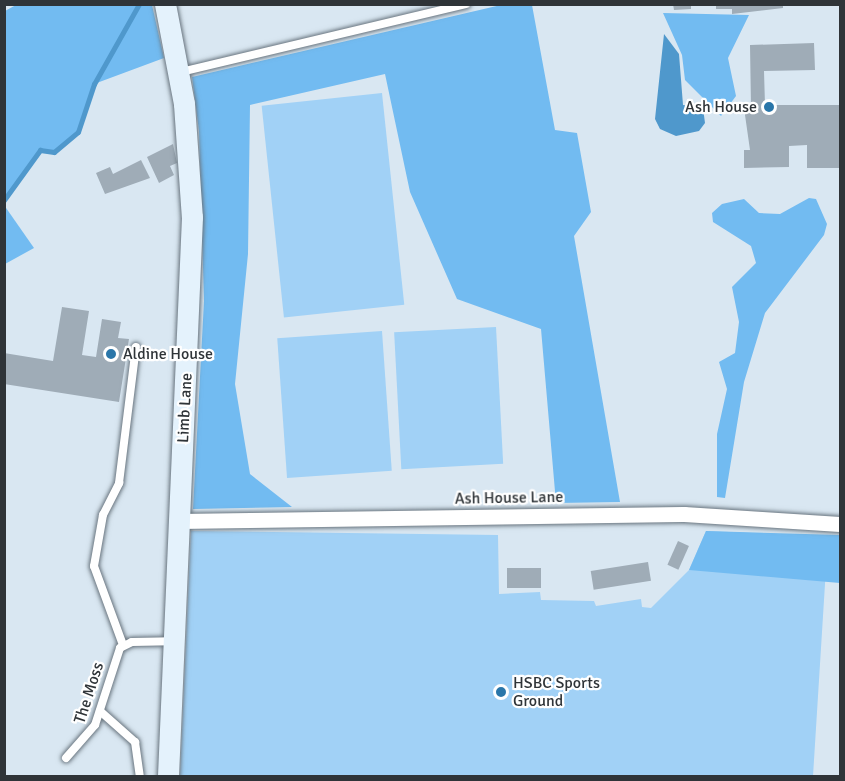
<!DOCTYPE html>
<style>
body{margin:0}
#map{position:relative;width:845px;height:781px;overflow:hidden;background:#d9e7f2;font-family:Signika,sans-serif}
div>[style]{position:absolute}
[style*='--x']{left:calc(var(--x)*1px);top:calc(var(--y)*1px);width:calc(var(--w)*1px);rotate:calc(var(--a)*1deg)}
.green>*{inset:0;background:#a1d1f6;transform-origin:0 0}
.forest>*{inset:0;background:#72bbf1}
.water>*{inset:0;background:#4f98cc}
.stream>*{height:5px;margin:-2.5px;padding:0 2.5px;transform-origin:2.5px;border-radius:2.5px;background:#4f98cc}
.building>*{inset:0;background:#9facb7;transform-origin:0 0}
.roads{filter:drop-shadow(0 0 2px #69757f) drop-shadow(0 0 2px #69757f)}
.lane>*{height:8px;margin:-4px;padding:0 4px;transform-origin:4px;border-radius:4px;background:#fff}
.street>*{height:15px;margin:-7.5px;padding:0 7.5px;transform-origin:7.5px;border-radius:7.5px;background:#fff}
.secondary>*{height:21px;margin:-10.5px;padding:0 10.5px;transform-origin:10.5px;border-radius:10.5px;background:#e4f2fc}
.dots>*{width:16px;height:16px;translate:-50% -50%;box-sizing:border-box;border:3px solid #fff;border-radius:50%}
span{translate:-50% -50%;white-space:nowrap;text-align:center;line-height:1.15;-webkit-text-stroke:4.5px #fff;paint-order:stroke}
.poi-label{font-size:16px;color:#2f3438}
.right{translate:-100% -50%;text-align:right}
.left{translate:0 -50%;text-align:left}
.street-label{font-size:16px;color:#2f3438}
.frame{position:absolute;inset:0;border:6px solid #2f3438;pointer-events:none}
</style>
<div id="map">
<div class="green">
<div style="left:382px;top:93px;width:213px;height:121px;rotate:84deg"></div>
<div style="left:496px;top:327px;width:137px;height:102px;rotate:87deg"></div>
<div style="left:382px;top:331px;width:140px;height:105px;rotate:86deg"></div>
<div style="clip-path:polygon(191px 531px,498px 535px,499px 594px,540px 592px,541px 600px,594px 601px,596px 606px,641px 599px,642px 607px,651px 608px,689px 570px,706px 531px,828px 536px,813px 776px,180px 776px)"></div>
</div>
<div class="forest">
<div style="clip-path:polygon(16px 5px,152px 5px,164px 58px,94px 84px,78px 132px,54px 152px,40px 150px,5px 200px,5px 11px)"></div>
<div style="clip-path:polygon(501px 5px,532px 5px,555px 130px,577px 133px,591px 212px,574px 236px,620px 502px,556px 503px,541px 329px,457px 299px,410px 192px,385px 74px,250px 105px,248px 254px,235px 384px,250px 474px,292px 507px,193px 509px,204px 301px,199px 131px,192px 77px)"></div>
<div style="clip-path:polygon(663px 13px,749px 15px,728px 58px,736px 96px,721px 116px,685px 80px,682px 55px)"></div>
<div style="clip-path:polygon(809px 198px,816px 199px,827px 224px,824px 235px,765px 313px,744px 382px,725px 498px,717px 497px,717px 434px,727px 389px,719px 362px,735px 353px,739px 322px,732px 287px,756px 263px,751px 246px,713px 222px,712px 213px,722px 204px,744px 199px,759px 213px,780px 214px)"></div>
<div style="clip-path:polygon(4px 205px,34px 248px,5px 264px,4px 264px)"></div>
<div style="clip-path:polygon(706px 531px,840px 535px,840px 583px,689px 570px)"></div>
</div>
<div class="water">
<div style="clip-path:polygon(664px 34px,679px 54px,683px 105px,703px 108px,705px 123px,699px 131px,676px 136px,660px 129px,655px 119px)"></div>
</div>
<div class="stream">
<div style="--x:4;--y:200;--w:62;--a:-54.2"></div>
<div style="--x:40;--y:150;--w:14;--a:8"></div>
<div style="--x:54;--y:152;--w:31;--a:-40"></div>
<div style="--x:78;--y:132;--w:51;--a:-71.6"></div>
<div style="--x:94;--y:84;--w:92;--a:-60.6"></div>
</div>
<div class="building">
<div style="clip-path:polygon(673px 4px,691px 4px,691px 9px,674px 10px)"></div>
<div style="clip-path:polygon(716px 4px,783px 4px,783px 8px,732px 14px,732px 9px,716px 9px)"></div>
<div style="clip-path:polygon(814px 43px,815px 70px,764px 71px,765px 105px,840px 105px,840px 168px,807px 168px,807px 145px,789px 146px,789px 167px,744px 168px,744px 150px,750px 150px,744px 108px,751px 108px,750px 45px)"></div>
<div style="clip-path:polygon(173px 144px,177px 163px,170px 166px,174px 175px,159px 183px,147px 157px)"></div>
<div style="clip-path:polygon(141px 160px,150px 178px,105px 194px,96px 173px,110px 167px,113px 174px)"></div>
<div style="clip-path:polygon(62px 307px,89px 311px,82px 355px,96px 357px,102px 319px,121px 322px,118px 338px,129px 339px,119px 402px,4px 384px,4px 353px,53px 361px)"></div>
<div style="left:678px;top:541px;width:12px;height:26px;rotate:24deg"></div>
<div style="left:648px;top:562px;width:19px;height:58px;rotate:81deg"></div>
<div style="left:507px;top:568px;width:34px;height:20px"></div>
</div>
<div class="roads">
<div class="lane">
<div style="--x:181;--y:72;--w:293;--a:-13.4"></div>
<div style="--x:123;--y:645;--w:84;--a:-110.2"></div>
<div style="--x:94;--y:566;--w:52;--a:-80"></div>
<div style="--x:103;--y:515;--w:36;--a:-63"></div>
<div style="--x:119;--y:483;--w:137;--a:-82.9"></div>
<div style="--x:100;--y:711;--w:47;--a:41.5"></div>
<div style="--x:135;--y:742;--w:34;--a:82"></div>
<div style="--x:66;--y:758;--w:44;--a:-48.7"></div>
<div style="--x:95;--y:725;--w:81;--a:-72"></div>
<div style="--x:120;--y:648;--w:13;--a:-27"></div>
<div style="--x:132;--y:642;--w:39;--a:-1"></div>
</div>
<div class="street">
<div style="--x:178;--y:521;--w:506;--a:-0.79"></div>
<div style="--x:684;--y:514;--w:156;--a:3.7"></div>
</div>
<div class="secondary">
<div style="--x:165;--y:4;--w:102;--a:79.2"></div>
<div style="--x:184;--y:104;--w:113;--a:86"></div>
<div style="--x:192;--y:217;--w:560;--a:92.46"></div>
</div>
</div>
<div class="dots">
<div style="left:769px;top:107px;background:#2a76a9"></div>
<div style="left:111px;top:354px;background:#2a76a9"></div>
<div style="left:501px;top:692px;background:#2a76a9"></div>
</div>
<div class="poi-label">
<span class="right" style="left:757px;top:107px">Ash House</span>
<span class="left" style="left:123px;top:354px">Aldine House</span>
<span class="left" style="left:513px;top:692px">HSBC Sports<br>Ground</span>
</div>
<div class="street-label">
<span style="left:185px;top:408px;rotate:-87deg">Limb Lane</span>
<span style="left:509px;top:498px;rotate:-1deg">Ash House Lane</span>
<span style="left:89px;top:693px;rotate:-72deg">The Moss</span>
</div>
<div class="frame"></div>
</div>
